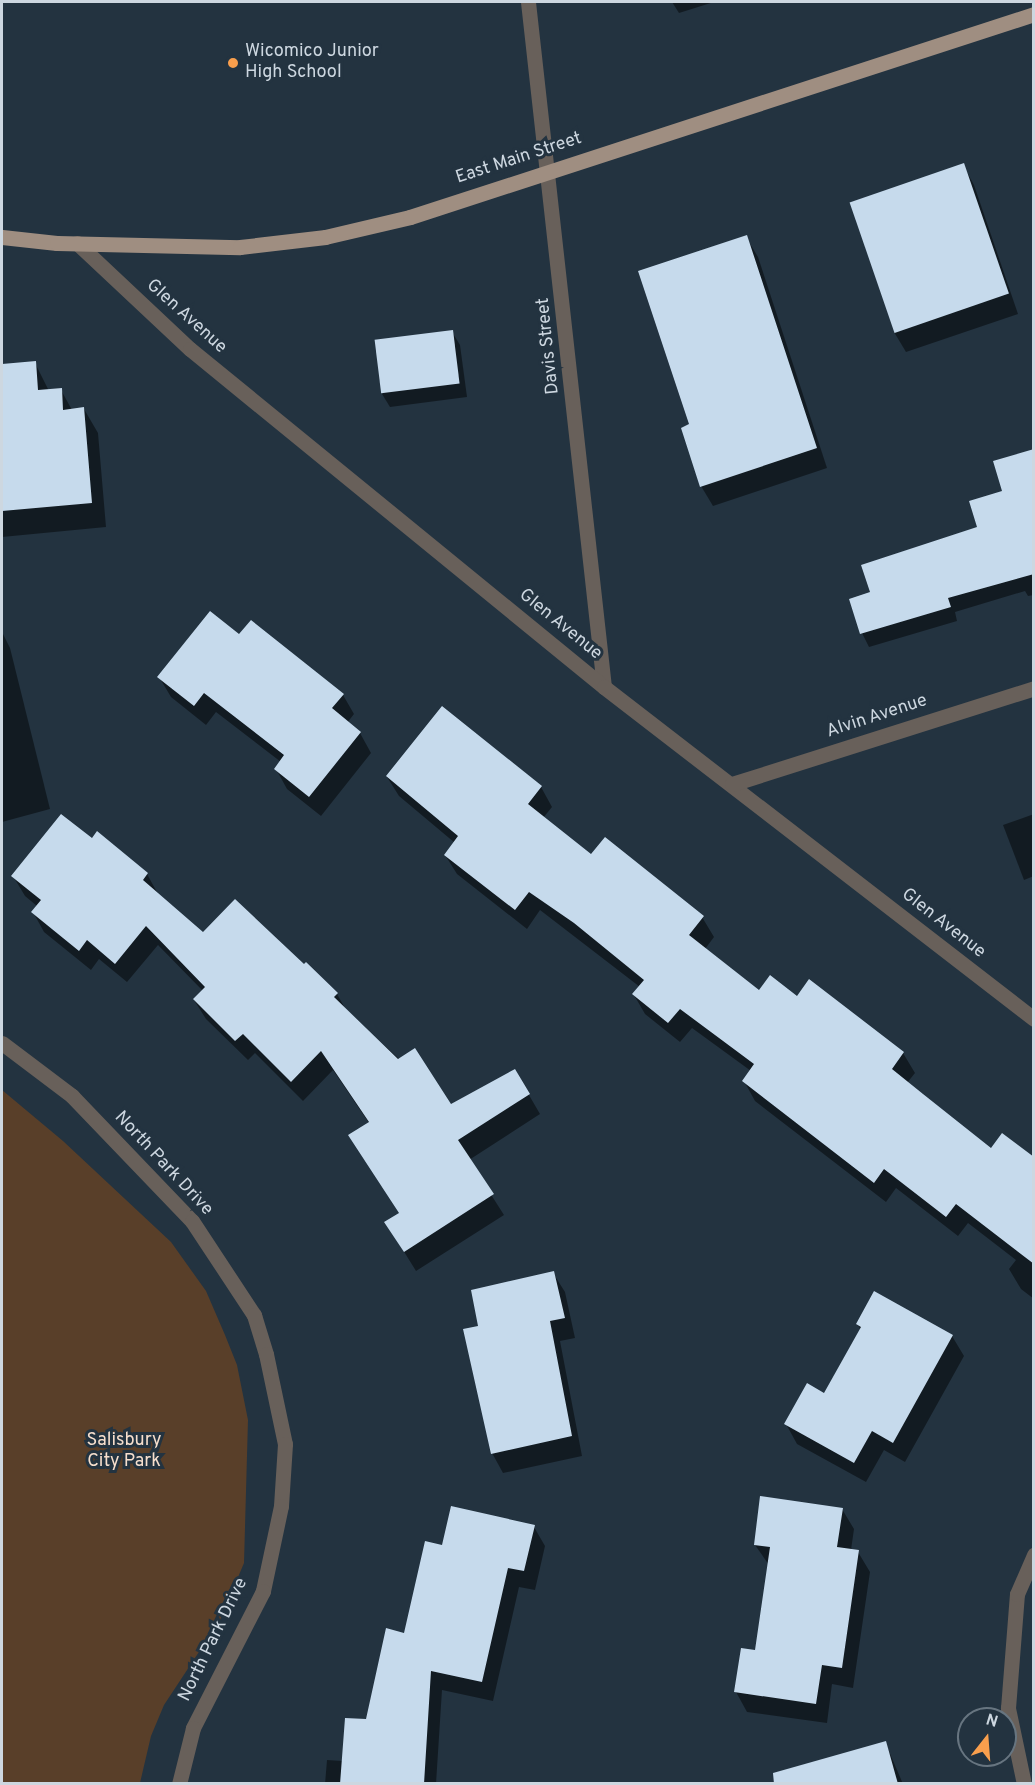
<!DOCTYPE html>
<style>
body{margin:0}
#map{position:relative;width:1035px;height:1785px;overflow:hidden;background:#233340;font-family:Overpass,sans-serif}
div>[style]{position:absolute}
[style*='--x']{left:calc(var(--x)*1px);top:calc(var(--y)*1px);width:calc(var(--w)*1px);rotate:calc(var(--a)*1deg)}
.green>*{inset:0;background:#593f29}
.shadow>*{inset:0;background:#0007}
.building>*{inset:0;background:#c6daec;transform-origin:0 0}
.minor>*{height:15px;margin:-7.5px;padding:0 7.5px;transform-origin:7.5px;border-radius:7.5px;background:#68605a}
.major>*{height:15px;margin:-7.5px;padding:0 7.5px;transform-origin:7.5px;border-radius:7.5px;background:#9f8e81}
.dots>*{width:16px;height:16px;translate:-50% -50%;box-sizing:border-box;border:3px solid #233340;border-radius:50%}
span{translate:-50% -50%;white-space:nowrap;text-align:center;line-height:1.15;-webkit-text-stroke:6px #233340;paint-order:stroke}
.poi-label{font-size:18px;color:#cdd7e0}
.left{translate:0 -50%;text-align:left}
.street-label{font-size:18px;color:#cdd7e0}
.park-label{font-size:18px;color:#f7dfcd}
.frame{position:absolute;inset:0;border:3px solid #cdd7e0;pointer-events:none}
.north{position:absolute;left:957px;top:1707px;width:60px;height:60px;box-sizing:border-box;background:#233340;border:2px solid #677580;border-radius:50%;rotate:17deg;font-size:16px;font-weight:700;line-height:24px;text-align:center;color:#cdd7e0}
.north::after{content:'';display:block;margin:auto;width:21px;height:27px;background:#f99f4d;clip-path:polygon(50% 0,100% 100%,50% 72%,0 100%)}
</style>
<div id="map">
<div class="green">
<div style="clip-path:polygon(2px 1090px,63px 1141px,171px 1242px,206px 1291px,225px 1335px,237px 1365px,248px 1420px,244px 1563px,220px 1620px,164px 1705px,151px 1736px,140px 1783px,2px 1783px)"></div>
</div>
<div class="shadow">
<div style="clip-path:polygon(672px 2px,714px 2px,679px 13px)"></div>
<div style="clip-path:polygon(963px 165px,974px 185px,1018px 314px,906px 352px,894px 332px)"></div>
<div style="clip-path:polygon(746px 237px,758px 257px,827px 468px,713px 506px,701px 486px)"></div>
<div style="clip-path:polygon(452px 332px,460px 345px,467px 397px,390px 407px,382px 394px)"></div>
<div style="clip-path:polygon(35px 363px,49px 391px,61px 390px,72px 410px,84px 409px,98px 433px,106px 527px,2px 537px,2px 365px)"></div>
<div style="clip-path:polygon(1034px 450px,1034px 595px,1028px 596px,1025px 591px,955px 612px,957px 621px,869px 647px,862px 633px,872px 593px,979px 528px)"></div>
<div style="clip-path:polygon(2px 632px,10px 648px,50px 809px,2px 822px)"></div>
<div style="clip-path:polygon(240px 636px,343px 695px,354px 714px,347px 723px,360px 733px,371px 753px,321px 816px,287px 789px,276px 769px,281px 762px,216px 712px,206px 725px,171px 697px,159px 677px)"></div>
<div style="clip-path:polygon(387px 777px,541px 787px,552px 807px,543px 818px,591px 856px,702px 917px,714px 937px,705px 949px,759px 992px,797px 998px,903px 1053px,915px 1073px,907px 1083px,992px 1150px,1034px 1159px,1034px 1299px,1021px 1289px,1009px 1269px,1016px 1260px,968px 1223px,958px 1236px,896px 1188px,886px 1202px,755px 1101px,744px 1081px,751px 1071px,692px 1028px,680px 1042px,645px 1014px,634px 995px,640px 987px,540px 910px,527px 929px,457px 874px,445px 855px,455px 843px,399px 796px)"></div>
<div style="clip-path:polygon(1034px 814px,1034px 876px,1024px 880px,1003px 825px)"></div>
<div style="clip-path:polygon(92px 840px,147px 874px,158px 894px,203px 934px,337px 994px,346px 1010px,450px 1106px,515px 1071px,540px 1114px,469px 1160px,504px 1215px,416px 1271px,398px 1242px,400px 1214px,369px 1123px,333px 1070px,303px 1101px,255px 1053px,248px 1060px,206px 1019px,194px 1000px,203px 991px,158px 945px,127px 982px,99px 959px,91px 970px,44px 932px,33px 912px,37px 906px,25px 896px,13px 876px)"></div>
<div style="clip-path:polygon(553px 1273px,565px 1292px,575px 1338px,560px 1341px,582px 1456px,503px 1473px,492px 1453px,480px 1327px)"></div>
<div style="clip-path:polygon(857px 1324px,952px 1336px,964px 1356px,905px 1462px,884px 1450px,866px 1482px,797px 1444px,786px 1424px,824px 1395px,861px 1330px)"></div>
<div style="clip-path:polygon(842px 1509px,854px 1529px,851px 1550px,858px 1552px,870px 1572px,853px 1688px,832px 1684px,827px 1723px,747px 1712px,736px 1692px,757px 1652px,769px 1565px,755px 1545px)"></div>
<div style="clip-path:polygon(534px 1527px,545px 1546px,535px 1590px,519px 1587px,493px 1701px,442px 1690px,436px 1784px,325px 1784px,327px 1760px,343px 1761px,367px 1720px,444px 1546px)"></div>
<div style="clip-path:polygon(885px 1742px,903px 1784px,806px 1784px)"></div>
</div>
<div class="building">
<div style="left:964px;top:163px;width:138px;height:121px;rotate:71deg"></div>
<div style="clip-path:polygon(747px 235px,817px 448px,700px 487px,681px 428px,689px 424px,638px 271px)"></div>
<div style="left:453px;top:330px;width:54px;height:79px;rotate:83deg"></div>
<div style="clip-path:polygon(36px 361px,38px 390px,62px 388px,63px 410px,84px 407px,92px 503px,2px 511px,2px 364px)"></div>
<div style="clip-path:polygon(1034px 449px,1034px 574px,948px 598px,951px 607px,860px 634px,849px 599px,870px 592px,861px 565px,977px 527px,969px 501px,1002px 491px,993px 461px)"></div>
<div style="clip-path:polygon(210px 611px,239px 634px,251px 620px,344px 694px,332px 708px,361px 732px,309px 797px,274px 769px,284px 755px,204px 693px,194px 706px,157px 677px)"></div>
<div style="clip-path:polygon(442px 706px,542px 786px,528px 804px,591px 854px,605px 837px,704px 916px,689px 935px,759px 990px,770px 975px,797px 996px,809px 979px,904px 1052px,892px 1069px,923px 1094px,991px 1148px,1002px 1133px,1034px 1157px,1034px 1264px,956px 1204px,946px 1217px,884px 1169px,874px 1183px,742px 1081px,754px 1064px,680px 1009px,668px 1023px,632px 994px,644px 980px,574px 923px,529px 892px,515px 910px,444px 855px,458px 836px,386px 776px)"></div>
<div style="clip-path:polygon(61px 814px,92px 838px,97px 831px,148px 873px,143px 880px,203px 932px,235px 899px,304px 964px,306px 962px,338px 993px,334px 997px,398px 1059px,415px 1048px,451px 1104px,515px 1069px,530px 1094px,458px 1140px,494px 1194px,404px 1252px,384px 1222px,399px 1213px,348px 1135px,369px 1122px,321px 1051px,291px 1082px,243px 1034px,235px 1041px,193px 999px,205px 987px,146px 926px,115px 964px,87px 940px,79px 951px,31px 912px,41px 900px,11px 876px)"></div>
<div style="clip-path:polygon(554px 1271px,565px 1318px,550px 1321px,572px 1436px,491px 1454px,463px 1329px,478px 1326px,471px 1290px)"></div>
<div style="clip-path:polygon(874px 1291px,953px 1335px,893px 1443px,872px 1431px,854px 1463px,784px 1424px,807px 1383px,824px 1393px,861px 1327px,856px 1324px)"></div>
<div style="clip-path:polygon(760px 1496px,843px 1508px,837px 1547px,859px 1550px,842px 1668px,822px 1665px,816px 1704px,734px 1692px,741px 1648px,755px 1650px,770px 1547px,754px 1545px)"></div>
<div style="clip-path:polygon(451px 1506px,535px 1525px,524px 1571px,508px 1568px,482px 1682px,431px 1671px,424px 1784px,340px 1784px,345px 1718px,366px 1719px,386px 1628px,404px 1633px,425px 1541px,442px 1545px)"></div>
<div style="clip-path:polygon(886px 1741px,898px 1784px,774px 1784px,773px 1773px)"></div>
</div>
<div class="minor">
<div style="--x:528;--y:2;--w:689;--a:83.67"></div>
<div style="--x:77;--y:243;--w:155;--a:43.2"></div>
<div style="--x:190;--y:349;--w:534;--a:39.23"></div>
<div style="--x:604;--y:687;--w:543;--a:37.67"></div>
<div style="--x:732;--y:784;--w:317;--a:-17.6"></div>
<div style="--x:2;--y:1043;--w:88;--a:37.1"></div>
<div style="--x:72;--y:1096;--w:173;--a:46.2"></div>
<div style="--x:192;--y:1221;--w:113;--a:56.6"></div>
<div style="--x:254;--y:1315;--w:41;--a:72.9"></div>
<div style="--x:266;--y:1354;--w:92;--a:78.1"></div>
<div style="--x:285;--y:1444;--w:62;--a:93.7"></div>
<div style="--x:281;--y:1506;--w:87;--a:102"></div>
<div style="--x:263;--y:1591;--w:154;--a:117.1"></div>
<div style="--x:193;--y:1728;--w:58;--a:104"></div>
<div style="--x:1024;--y:1784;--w:78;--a:-101.9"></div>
<div style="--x:1008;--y:1708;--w:114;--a:-85.5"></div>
<div style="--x:1017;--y:1594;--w:43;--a:-66.4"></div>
</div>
<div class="major">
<div style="--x:2;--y:237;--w:55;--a:6.2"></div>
<div style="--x:57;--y:243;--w:183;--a:1.3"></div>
<div style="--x:240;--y:247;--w:86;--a:-6.7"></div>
<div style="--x:325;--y:237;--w:87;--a:-13.2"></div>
<div style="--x:410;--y:217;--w:656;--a:-18.02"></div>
</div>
<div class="dots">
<div style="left:233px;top:63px;background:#f99f4d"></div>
</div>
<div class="poi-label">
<span class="left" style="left:245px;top:63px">Wicomico Junior<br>High School</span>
</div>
<div class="street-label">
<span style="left:519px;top:159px;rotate:-18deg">East Main Street</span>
<span style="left:186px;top:317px;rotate:42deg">Glen Avenue</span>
<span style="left:549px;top:346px;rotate:-96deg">Davis Street</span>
<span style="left:560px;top:625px;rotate:39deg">Glen Avenue</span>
<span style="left:877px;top:717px;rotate:-18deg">Alvin Avenue</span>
<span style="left:943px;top:924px;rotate:38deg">Glen Avenue</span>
<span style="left:163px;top:1164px;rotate:47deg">North Park Drive</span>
<span style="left:214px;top:1640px;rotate:-64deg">North Park Drive</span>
</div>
<div class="park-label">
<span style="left:124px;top:1452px">Salisbury<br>City Park</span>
</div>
<div class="frame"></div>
<div class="north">N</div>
</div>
